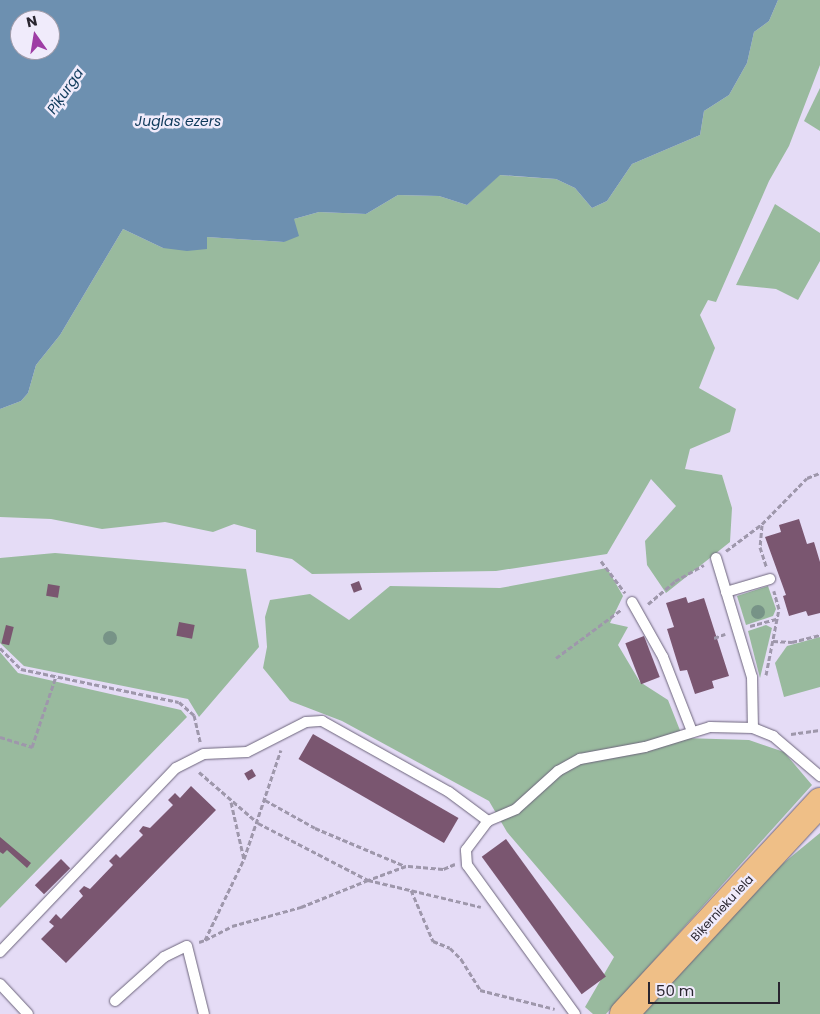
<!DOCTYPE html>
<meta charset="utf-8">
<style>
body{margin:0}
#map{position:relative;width:820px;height:1014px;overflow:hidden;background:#e5dcf6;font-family:Poppins,sans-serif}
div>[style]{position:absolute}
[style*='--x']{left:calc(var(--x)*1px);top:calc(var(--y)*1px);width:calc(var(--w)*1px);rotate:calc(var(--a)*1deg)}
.green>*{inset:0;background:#99ba9e}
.water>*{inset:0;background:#6d90b0}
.building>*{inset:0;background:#7a5670;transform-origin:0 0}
.path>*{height:3px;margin-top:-1.5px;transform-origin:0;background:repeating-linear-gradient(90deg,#9e97ab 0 5px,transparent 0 7.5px)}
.roads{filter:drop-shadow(0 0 1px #6c647b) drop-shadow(0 0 1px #6c647b)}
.service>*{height:10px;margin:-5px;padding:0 5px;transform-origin:5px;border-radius:5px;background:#fff}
.primary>*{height:28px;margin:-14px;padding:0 14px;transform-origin:14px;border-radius:14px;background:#efbf87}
.trees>*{width:14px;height:14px;margin:-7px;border-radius:50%;background:#779387}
span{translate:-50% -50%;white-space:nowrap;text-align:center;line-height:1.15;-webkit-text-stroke:5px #f0ebfb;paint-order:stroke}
.street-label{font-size:12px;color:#29252f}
.water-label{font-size:14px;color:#0e395a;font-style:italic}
.north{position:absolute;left:10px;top:10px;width:50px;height:50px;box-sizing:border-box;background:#f0ebfb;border:1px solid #a09ca9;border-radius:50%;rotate:347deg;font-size:14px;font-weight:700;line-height:20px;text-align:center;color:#29252f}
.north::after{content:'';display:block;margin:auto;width:18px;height:22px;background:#9e3da5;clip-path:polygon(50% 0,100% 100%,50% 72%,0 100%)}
.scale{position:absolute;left:648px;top:982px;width:132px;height:22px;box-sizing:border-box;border:2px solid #29252f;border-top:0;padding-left:6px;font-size:15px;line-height:18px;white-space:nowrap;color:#29252f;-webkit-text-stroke:4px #f0ebfb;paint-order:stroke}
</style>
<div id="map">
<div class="green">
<div style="clip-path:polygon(778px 0,820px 0,820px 65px,789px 146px,769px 181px,716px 302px,708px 300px,700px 315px,715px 348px,699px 388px,736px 409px,730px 432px,690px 449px,685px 469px,722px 475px,732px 508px,730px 542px,666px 593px,647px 565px,645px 541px,676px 506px,651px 479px,607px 554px,496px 571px,312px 574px,292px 559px,256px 552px,256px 530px,234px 524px,213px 532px,165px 522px,102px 529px,51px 519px,0 517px,0 409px,21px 401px,28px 393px,36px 365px,60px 335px,123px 229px,163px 248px,207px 237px,284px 242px,294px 219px,319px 212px,366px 214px,398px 195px,439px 196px,467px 205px,499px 175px,556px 179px,575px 188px,592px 208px,607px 201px,632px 164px,700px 135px,704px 111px,729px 95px,747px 63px,754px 32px,769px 21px)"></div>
<div style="clip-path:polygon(820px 88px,820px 131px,804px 121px)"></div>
<div style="clip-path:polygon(775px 204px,820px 233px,820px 261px,798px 300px,776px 289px,736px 285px)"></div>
<div style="clip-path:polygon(55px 553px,246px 569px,259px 647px,199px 717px,188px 699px,24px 666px,0 643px,0 558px)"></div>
<div style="clip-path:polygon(607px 568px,623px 596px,610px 623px,628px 627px,618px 645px,640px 682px,668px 700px,683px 738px,749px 740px,784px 752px,812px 785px,606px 1014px,593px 1014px,585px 1007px,614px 957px,507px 832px,489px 801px,342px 721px,290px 701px,263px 668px,267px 647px,265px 617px,270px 600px,310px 594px,349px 620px,390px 586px,500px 588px)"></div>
<div style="clip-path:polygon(768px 586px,776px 609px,773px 616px,746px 625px,737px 596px)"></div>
<div style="clip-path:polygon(766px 625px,772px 628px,760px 678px,748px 631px)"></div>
<div style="clip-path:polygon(820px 637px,820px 687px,784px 697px,775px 663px,787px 646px)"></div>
<div style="clip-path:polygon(0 652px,18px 673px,181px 710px,187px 717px,0 908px)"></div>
<div style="clip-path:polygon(820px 833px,820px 1014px,635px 1014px,740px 899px)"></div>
</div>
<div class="water">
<div style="clip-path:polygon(evenodd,0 0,778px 0,769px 21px,754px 32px,747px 63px,729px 95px,704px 111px,700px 135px,632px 164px,607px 201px,592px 208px,575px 188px,556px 179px,500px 175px,467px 205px,439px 196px,398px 195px,366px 214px,319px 212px,294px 219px,299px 236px,284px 242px,207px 237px,207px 249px,187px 251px,163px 248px,123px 229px,60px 335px,36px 365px,28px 393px,21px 401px,0 409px,0 0,20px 20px,50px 20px,50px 50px,20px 50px,20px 20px)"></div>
</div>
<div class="building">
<div style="clip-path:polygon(799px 519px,807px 544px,814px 542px,820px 562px,820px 613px,808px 616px,806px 611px,789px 616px,783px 596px,786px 595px,765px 537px,781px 532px,779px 525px)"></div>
<div style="left:359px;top:581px;width:9px;height:9px;rotate:69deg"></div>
<div style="left:48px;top:584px;width:12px;height:12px;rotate:9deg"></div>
<div style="clip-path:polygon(686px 597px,688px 603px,704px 598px,729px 676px,712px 681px,714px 688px,695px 694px,687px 670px,680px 671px,667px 629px,674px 627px,666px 603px)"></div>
<div style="left:179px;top:622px;width:16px;height:14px;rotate:11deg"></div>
<div style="left:6px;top:625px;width:8px;height:19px;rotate:14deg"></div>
<div style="left:644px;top:636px;width:44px;height:20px;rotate:69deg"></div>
<div style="left:313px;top:734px;width:168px;height:29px;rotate:30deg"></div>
<div style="left:252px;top:769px;width:8px;height:9px;rotate:60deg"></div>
<div style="clip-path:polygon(191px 786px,216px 810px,66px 963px,41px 939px,54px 926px,49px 922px,56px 914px,61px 919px,83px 896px,79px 891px,84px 886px,90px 889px,113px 865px,109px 861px,116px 854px,120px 858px,143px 835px,139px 831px,143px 826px,150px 828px,173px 805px,168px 800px,175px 793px,180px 798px)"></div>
<div style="clip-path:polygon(0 837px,31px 863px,27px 868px,7px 850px,3px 854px,0 852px)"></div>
<div style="left:506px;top:839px;width:170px;height:30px;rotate:54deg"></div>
<div style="left:61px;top:859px;width:13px;height:37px;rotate:45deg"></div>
</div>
<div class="path">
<div style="--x:762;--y:525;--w:22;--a:95"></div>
<div style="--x:760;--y:547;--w:22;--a:72"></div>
<div style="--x:726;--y:551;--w:45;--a:-36.9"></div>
<div style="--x:762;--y:524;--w:64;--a:-45.6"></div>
<div style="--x:807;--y:478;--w:14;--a:-21"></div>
<div style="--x:601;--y:561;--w:40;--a:53"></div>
<div style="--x:648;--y:604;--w:35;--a:-40"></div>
<div style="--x:675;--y:581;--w:33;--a:-29"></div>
<div style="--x:750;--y:626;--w:28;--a:-15"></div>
<div style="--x:714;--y:638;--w:12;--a:-20"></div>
<div style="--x:773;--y:641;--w:19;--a:3"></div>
<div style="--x:792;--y:642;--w:29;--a:-14"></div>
<div style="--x:0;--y:648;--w:30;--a:45"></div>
<div style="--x:21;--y:669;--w:161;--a:11.8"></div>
<div style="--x:179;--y:702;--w:20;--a:41"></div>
<div style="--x:194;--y:715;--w:28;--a:77"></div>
<div style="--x:556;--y:658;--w:82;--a:-36.6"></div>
<div style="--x:766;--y:675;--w:67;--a:-78.9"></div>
<div style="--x:779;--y:609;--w:19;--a:-106"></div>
<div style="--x:791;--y:734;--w:29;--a:-8"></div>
<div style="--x:0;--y:737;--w:34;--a:17"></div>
<div style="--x:32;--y:747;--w:75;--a:-71.3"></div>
<div style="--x:199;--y:772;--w:78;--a:40.8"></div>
<div style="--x:258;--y:823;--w:124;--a:27.4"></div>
<div style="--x:265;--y:800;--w:57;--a:29.2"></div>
<div style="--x:315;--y:828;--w:98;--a:22.9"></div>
<div style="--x:231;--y:802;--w:58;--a:77.2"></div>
<div style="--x:455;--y:864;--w:13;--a:157"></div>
<div style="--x:443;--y:869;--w:37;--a:-175"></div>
<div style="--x:406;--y:866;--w:40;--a:159.8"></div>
<div style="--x:368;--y:880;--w:116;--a:13.4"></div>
<div style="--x:411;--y:890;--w:56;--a:66.7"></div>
<div style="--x:433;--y:941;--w:18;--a:22"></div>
<div style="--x:450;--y:948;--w:16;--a:45"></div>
<div style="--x:461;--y:959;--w:36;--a:58"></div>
<div style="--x:480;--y:990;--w:77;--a:14.2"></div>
<div style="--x:205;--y:940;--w:30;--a:-27"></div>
<div style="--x:232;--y:926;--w:72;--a:-15.4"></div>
<div style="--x:301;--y:907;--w:72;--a:-21.9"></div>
<div style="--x:199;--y:942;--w:6;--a:-18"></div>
<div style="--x:205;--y:940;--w:90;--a:-64.3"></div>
<div style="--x:244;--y:859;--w:115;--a:-71.3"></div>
</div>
<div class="roads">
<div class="service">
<div style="--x:716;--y:558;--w:124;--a:73.2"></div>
<div style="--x:752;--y:677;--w:51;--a:88.9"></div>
<div style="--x:726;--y:592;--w:46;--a:-16.5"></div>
<div style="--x:632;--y:602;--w:63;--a:60.6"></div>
<div style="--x:663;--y:657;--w:77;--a:68.7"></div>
<div style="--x:0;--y:952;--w:255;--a:-46.3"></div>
<div style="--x:176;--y:768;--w:31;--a:-27"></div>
<div style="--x:204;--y:754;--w:43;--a:-2.7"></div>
<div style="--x:247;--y:752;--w:66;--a:-27"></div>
<div style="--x:306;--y:722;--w:16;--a:-4"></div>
<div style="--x:322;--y:721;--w:145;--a:29.2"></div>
<div style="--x:449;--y:792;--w:49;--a:36.6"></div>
<div style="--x:0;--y:984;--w:41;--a:47"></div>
<div style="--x:115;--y:1001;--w:66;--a:-41.9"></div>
<div style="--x:164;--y:957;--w:25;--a:-26"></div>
<div style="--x:187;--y:946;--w:70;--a:76"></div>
<div style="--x:575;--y:1014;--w:184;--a:-125.9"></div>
<div style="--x:467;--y:865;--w:15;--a:-94"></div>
<div style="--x:466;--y:850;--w:36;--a:-53"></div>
<div style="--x:488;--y:821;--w:30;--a:-23"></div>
<div style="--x:516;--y:809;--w:57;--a:-42.1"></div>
<div style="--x:558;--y:771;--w:25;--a:-29"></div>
<div style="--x:580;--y:759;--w:66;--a:-10.5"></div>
<div style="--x:645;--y:747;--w:68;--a:-17.1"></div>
<div style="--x:710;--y:727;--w:43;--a:1.3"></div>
<div style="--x:753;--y:728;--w:22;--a:22"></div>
<div style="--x:773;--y:736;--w:62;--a:40.4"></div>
</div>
<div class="primary">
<div style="--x:624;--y:1014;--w:289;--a:-47.2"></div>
</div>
</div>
<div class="trees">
<div style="left:758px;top:612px"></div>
<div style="left:110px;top:638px"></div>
</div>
<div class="street-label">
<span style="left:722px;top:908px;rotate:-47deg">Biķernieku iela</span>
</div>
<div class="water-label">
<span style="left:65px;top:91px;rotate:-55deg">Piķurga</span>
<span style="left:178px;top:121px">Juglas ezers</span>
</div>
<div class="north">N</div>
<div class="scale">50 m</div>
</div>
